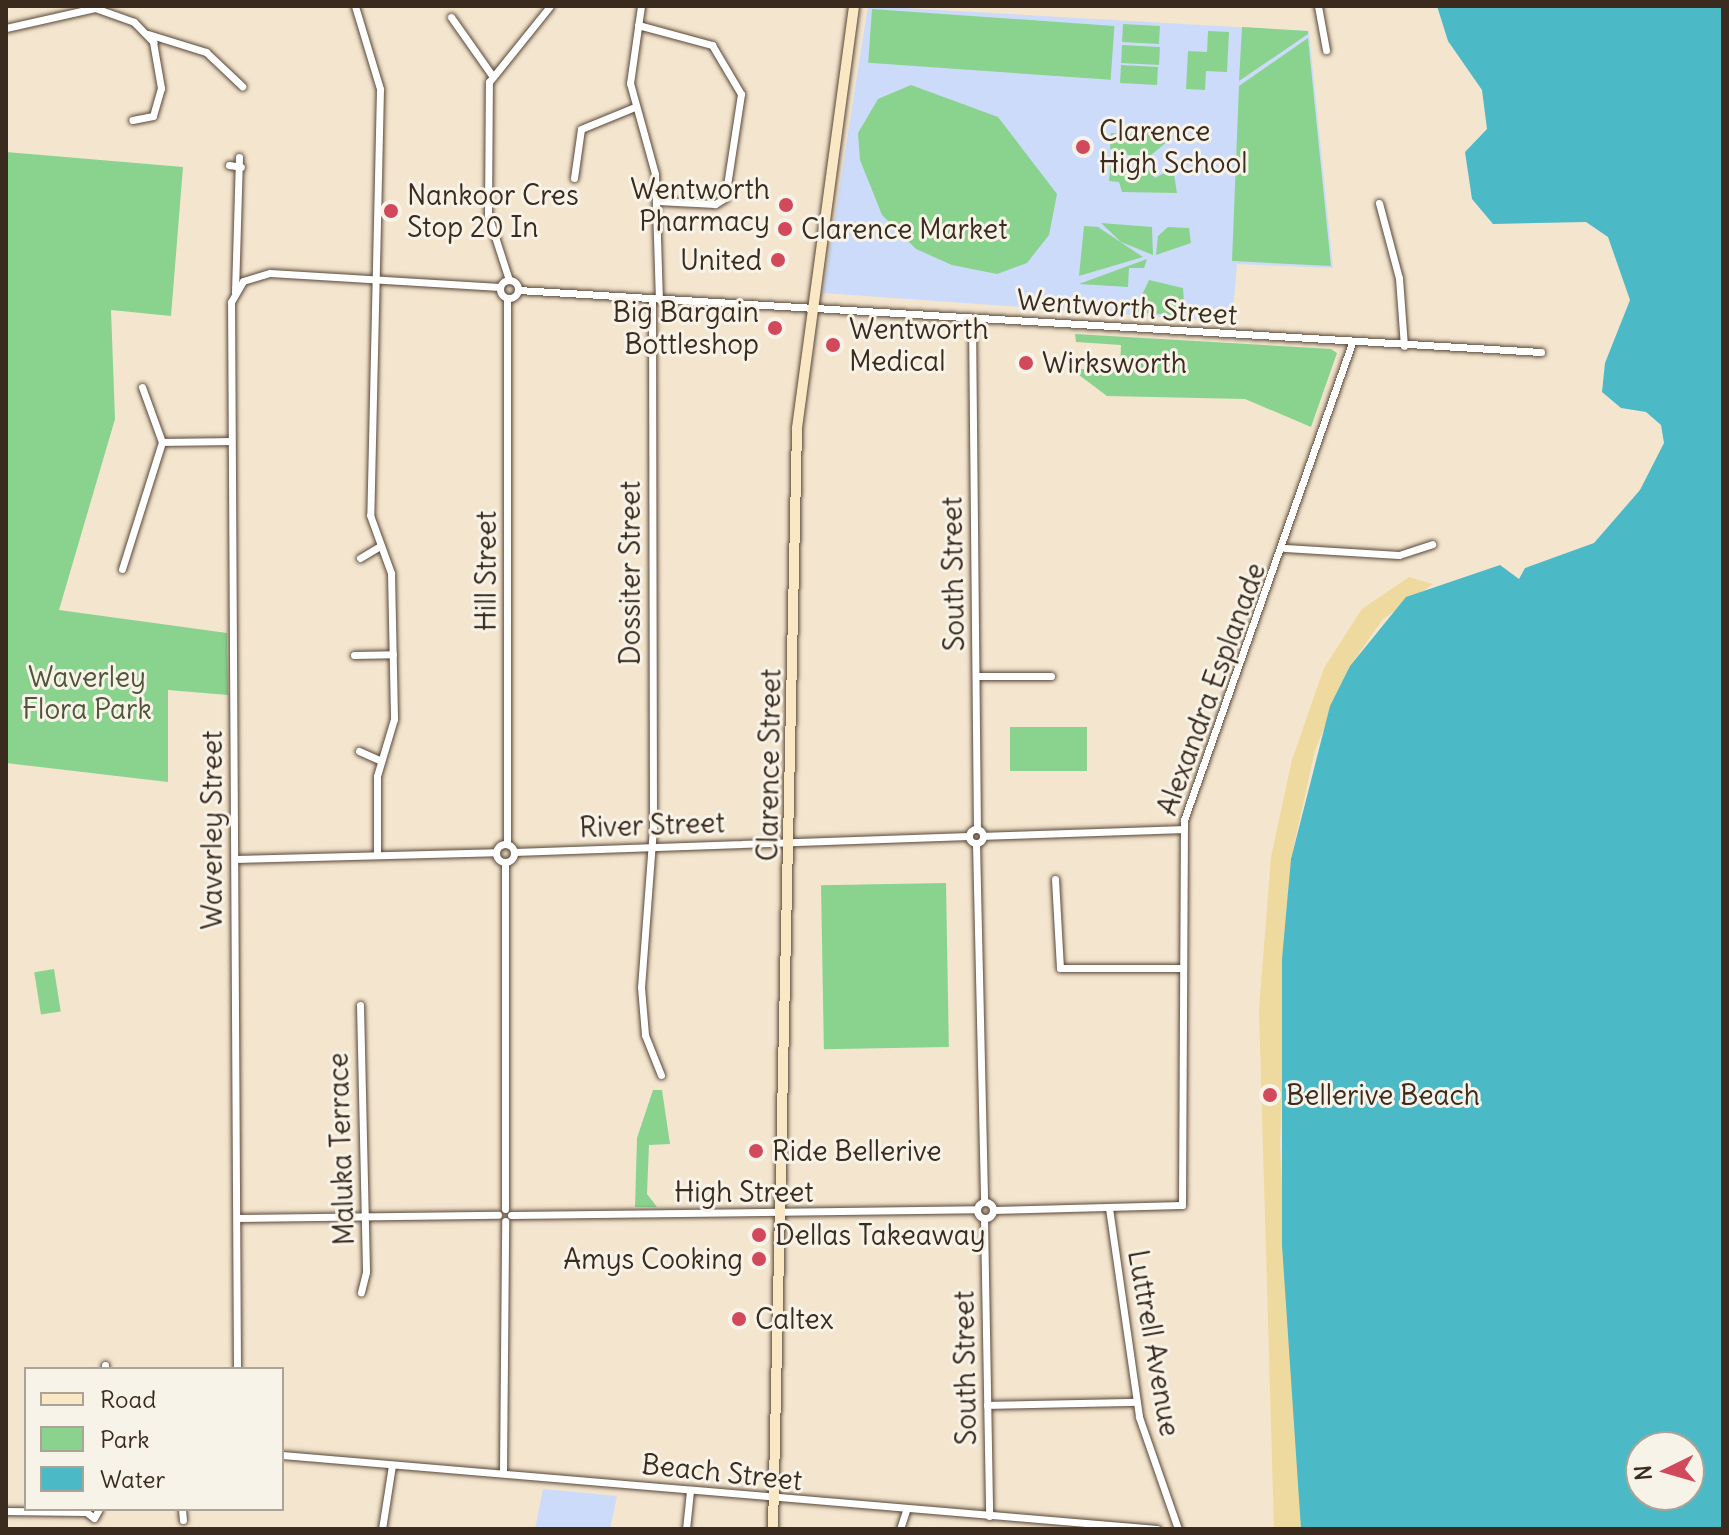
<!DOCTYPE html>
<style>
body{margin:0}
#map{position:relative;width:1729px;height:1535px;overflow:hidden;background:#f4e5ce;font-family:Delius,sans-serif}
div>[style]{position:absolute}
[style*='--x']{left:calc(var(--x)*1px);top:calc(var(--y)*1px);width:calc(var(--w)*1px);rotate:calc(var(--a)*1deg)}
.built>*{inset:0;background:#ccdbf9}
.green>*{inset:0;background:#8ad38e;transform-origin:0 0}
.sand>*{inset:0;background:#eeda9e}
.water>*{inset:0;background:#4cb9c7}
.roads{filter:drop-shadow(0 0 2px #574638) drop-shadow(0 0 2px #574638)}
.minor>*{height:7px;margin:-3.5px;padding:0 3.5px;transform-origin:3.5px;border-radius:3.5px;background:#fff}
.minor>.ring{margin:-3.5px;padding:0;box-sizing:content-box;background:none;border:7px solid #fff;border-radius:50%}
.secondary>*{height:10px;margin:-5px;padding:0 5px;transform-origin:5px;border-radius:5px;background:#fae7c3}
.dots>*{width:22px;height:22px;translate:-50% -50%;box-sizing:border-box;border:4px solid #f7f3e8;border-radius:50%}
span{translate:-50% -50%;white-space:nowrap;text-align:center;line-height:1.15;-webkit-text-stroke:6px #f7f3e8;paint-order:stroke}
.poi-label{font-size:28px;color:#3b2a1e}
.left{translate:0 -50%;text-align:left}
.right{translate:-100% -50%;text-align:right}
.street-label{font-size:28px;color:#3b2a1e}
.park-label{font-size:28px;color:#4f543a}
.frame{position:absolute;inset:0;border:8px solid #3b2a1e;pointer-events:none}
.legend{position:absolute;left:24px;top:1367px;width:260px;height:144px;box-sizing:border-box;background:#f7f3e8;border:2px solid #aca397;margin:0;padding:10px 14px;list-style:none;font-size:24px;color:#3b2a1e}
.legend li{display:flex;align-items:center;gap:16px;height:40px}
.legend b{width:40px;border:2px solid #aca397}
.north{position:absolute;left:1625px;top:1431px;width:80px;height:80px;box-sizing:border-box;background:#f7f3e8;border:2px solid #aca397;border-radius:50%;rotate:265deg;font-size:22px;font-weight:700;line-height:32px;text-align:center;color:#3b2a1e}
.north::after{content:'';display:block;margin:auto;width:28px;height:36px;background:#d1495b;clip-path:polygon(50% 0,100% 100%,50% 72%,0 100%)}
</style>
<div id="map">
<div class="built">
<div style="clip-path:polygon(868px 6px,1309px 31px,1333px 268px,1237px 264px,1232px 322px,823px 293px)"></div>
<div style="clip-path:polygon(543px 1489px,617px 1496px,610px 1529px,535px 1529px)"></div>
</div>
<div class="green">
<div style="left:872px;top:9px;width:243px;height:54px;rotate:4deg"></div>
<div style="left:1123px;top:24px;width:37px;height:18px;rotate:3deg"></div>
<div style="clip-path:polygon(1242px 27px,1308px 31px,1308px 34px,1239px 81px)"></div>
<div style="clip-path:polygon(1208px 31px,1229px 32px,1227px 72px,1206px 71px,1205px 90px,1186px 89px,1188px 51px,1207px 52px)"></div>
<div style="clip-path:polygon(1308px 38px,1331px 266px,1232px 261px,1239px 86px)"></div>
<div style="left:1122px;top:45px;width:38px;height:18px;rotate:3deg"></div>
<div style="left:1121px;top:65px;width:37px;height:18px;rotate:3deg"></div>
<div style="clip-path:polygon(911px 85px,998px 117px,1057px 194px,1049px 235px,1027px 263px,997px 274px,952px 265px,916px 249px,882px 215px,860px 160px,858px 133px,878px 99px)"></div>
<div style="clip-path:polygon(1143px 129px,1173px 137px,1145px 160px,1110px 149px,1111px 133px,1142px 135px)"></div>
<div style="clip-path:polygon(6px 152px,183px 167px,171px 316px,111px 310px,115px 419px,59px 610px,227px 633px,228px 695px,168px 690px,168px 782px,6px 763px)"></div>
<div style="clip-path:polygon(1111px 157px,1137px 170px,1143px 164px,1155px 178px,1173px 168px,1177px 193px,1122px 192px,1119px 182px,1109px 181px)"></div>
<div style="clip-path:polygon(1101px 223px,1152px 227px,1153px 255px,1121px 242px)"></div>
<div style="clip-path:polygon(1084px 226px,1098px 227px,1143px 257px,1079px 276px)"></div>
<div style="clip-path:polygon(1168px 227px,1189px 228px,1191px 243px,1156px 255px,1158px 236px)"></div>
<div style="clip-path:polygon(1147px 259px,1144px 268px,1129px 268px,1128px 287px,1079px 284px)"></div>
<div style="clip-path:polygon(1149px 280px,1183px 288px,1185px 316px,1134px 312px)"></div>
<div style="clip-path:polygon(1075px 334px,1331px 349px,1337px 353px,1311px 427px,1245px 399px,1107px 396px,1071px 369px,1120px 369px,1121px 345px,1076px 342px)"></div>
<div style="left:1087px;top:727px;width:44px;height:77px;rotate:90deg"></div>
<div style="left:946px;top:883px;width:164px;height:125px;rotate:89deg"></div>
<div style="left:54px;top:969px;width:43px;height:20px;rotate:81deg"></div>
<div style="clip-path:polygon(653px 1090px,662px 1090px,670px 1144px,649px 1145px,647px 1194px,657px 1207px,635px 1207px,637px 1138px)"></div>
</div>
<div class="sand">
<div style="clip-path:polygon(1409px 577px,1433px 584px,1383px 619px,1350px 666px,1315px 750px,1291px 859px,1280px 1145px,1301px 1529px,1274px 1529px,1259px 1010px,1271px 857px,1292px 760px,1324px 668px,1362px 609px)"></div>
</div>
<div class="water">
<div style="clip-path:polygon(evenodd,1437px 6px,1723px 6px,1723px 1529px,1301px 1529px,1282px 1245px,1282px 959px,1291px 859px,1330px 706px,1350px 666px,1406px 597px,1500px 565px,1519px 579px,1525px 568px,1594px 543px,1640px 490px,1664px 443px,1661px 425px,1646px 412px,1621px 408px,1602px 392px,1605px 363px,1630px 300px,1608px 237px,1586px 222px,1493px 224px,1472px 199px,1465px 152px,1487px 129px,1482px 90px,1448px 41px,1437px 6px,1689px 1447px,1689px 1495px,1641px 1495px,1641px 1447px,1689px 1447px)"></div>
</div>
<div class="roads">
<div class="minor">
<div style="--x:355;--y:6;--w:87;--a:73.2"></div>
<div style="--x:380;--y:89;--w:426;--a:91.3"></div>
<div style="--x:370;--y:515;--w:62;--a:70.1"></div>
<div style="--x:391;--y:573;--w:146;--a:88.8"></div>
<div style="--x:394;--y:719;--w:59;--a:106.6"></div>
<div style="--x:377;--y:776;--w:79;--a:90"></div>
<div style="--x:641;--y:6;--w:78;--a:98.1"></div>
<div style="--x:630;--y:83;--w:94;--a:74.6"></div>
<div style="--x:655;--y:174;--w:125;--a:88.2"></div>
<div style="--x:1318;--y:6;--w:45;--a:79.7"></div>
<div style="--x:451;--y:17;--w:70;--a:54.9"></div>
<div style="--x:638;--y:25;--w:77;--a:15.1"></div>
<div style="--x:712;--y:45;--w:57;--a:59.4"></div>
<div style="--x:741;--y:94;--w:105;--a:98.7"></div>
<div style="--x:725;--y:198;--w:12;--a:149"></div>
<div style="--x:715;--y:204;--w:58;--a:-177"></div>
<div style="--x:6;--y:28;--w:91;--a:-12.7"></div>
<div style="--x:95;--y:8;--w:41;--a:19.7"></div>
<div style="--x:134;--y:22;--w:28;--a:46"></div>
<div style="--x:153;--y:42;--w:47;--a:80.1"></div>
<div style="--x:161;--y:88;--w:29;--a:106"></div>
<div style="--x:153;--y:116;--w:21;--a:169"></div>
<div style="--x:148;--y:34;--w:61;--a:17.2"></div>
<div style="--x:206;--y:52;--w:50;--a:43.4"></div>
<div style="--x:229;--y:165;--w:12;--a:9"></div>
<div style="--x:574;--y:178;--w:49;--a:-81.9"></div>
<div style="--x:581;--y:129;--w:58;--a:-22.2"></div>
<div style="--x:1379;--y:203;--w:78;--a:75.1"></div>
<div style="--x:1399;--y:278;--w:68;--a:85.8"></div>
<div class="ring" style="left:500px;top:280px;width:11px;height:11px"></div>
<div style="--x:509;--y:280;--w:68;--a:-107.9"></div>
<div style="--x:488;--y:215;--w:133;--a:-89.6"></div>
<div style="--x:489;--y:82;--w:97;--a:-51.2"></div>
<div style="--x:518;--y:290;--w:1025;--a:3.47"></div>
<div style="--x:235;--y:292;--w:135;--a:-88.3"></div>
<div style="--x:652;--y:299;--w:529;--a:89.89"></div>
<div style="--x:653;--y:828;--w:159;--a:94.3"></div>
<div style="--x:641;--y:987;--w:48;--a:85.2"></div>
<div style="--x:645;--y:1035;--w:43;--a:68.2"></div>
<div style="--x:972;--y:320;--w:509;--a:89.44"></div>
<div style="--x:142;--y:387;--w:59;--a:70"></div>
<div style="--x:1285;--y:548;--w:114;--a:3.5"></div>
<div style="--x:1399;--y:555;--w:35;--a:-18"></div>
<div style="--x:360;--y:558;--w:23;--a:-31"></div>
<div style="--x:122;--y:569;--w:133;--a:-72.5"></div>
<div style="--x:162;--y:442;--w:69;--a:-0.8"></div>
<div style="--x:354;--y:655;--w:39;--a:-1"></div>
<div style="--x:976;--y:676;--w:75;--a:0"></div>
<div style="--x:359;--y:751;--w:24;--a:24"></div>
<div class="ring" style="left:969px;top:829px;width:7px;height:7px"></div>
<div style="--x:983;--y:836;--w:199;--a:-2"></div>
<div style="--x:976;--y:843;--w:359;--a:88.7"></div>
<div style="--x:507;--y:844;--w:546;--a:-90"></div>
<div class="ring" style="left:496px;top:844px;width:11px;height:11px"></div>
<div style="--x:514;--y:852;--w:455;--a:-2"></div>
<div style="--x:235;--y:859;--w:261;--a:-1.5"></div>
<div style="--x:1055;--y:879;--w:89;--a:86.8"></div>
<div style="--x:1060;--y:968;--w:123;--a:0"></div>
<div style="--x:360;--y:1005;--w:267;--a:88.7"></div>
<div style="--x:366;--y:1272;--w:21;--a:104"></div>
<div class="ring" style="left:977px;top:1202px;width:9px;height:9px"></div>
<div style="--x:1109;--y:1208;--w:211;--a:81.8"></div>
<div style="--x:1139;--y:1417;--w:119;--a:70.8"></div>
<div style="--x:505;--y:1209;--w:347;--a:-90"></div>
<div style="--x:993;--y:1210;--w:189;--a:-1.5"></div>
<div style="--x:1182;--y:1205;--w:385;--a:-89.7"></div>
<div style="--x:1184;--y:820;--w:506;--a:-70.6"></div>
<div style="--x:511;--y:1215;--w:466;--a:-0.7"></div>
<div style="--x:238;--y:1218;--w:260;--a:-0.7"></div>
<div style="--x:984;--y:1218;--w:298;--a:89"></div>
<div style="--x:105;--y:1369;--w:4;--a:-90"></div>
<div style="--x:237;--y:1369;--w:1067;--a:-90.32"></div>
<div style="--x:231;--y:302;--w:24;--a:-60"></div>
<div style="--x:243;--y:281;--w:28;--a:-17"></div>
<div style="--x:270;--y:273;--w:230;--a:3.5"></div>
<div style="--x:987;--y:1405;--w:149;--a:-1.2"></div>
<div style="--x:282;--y:1455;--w:878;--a:4.83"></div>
<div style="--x:503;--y:1473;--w:252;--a:-89.5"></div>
<div style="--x:182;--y:1509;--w:11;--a:85"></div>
<div style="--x:6;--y:1511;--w:79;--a:0.7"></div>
<div style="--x:85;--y:1511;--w:11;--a:38"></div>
<div style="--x:94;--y:1518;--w:10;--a:-61"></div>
<div style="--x:382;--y:1529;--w:65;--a:-81.1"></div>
<div style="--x:686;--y:1529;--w:39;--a:-84"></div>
<div style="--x:900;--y:1529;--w:19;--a:-72"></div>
</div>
<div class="secondary">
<div style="--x:773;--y:1529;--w:1101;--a:-88.75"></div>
<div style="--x:797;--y:428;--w:426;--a:-82.3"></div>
</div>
</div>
<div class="dots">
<div style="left:1083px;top:147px;background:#d1495b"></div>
<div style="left:786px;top:205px;background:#d1495b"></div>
<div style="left:391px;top:211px;background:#d1495b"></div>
<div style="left:785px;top:229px;background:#d1495b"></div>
<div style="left:778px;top:260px;background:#d1495b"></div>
<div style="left:775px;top:328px;background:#d1495b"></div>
<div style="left:833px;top:345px;background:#d1495b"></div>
<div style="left:1026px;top:363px;background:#d1495b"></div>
<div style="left:1270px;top:1095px;background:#d1495b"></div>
<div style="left:756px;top:1151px;background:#d1495b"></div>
<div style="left:759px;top:1235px;background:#d1495b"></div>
<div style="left:759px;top:1259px;background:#d1495b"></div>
<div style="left:739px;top:1319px;background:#d1495b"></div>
</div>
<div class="poi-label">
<span class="left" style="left:1099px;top:147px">Clarence<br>High School</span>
<span class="right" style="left:770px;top:205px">Wentworth<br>Pharmacy</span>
<span class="left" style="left:407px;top:211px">Nankoor Cres<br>Stop 20 In</span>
<span class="left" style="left:801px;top:229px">Clarence Market</span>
<span class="right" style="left:762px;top:260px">United</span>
<span class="right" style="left:759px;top:328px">Big Bargain<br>Bottleshop</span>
<span class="left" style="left:849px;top:345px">Wentworth<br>Medical</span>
<span class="left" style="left:1042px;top:363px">Wirksworth</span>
<span class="left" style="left:1286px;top:1095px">Bellerive Beach</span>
<span class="left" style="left:772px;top:1151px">Ride Bellerive</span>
<span class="left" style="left:775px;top:1235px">Dellas Takeaway</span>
<span class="right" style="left:743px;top:1259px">Amys Cooking</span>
<span class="left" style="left:755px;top:1319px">Caltex</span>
</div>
<div class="street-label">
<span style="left:1127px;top:307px;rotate:4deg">Wentworth Street</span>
<span style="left:486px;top:571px;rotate:-90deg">Hill Street</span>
<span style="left:630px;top:573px;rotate:-90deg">Dossiter Street</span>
<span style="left:953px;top:574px;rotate:-91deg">South Street</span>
<span style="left:1211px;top:689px;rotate:-70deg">Alexandra Esplanade</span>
<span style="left:769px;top:765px;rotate:-89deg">Clarence Street</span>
<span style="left:652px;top:825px;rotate:-2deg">River Street</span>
<span style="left:212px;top:830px;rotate:-90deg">Waverley Street</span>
<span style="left:341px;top:1149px;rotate:-92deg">Maluka Terrace</span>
<span style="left:744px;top:1192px">High Street</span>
<span style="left:1154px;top:1343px;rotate:80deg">Luttrell Avenue</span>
<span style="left:965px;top:1368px;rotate:-91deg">South Street</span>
<span style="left:722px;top:1472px;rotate:6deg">Beach Street</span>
</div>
<div class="park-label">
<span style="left:87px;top:693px">Waverley<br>Flora Park</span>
</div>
<div class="frame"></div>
<ul class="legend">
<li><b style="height:10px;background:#fae7c3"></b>Road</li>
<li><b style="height:22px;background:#8ad38e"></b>Park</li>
<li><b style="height:22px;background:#4cb9c7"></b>Water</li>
</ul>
<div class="north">N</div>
</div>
